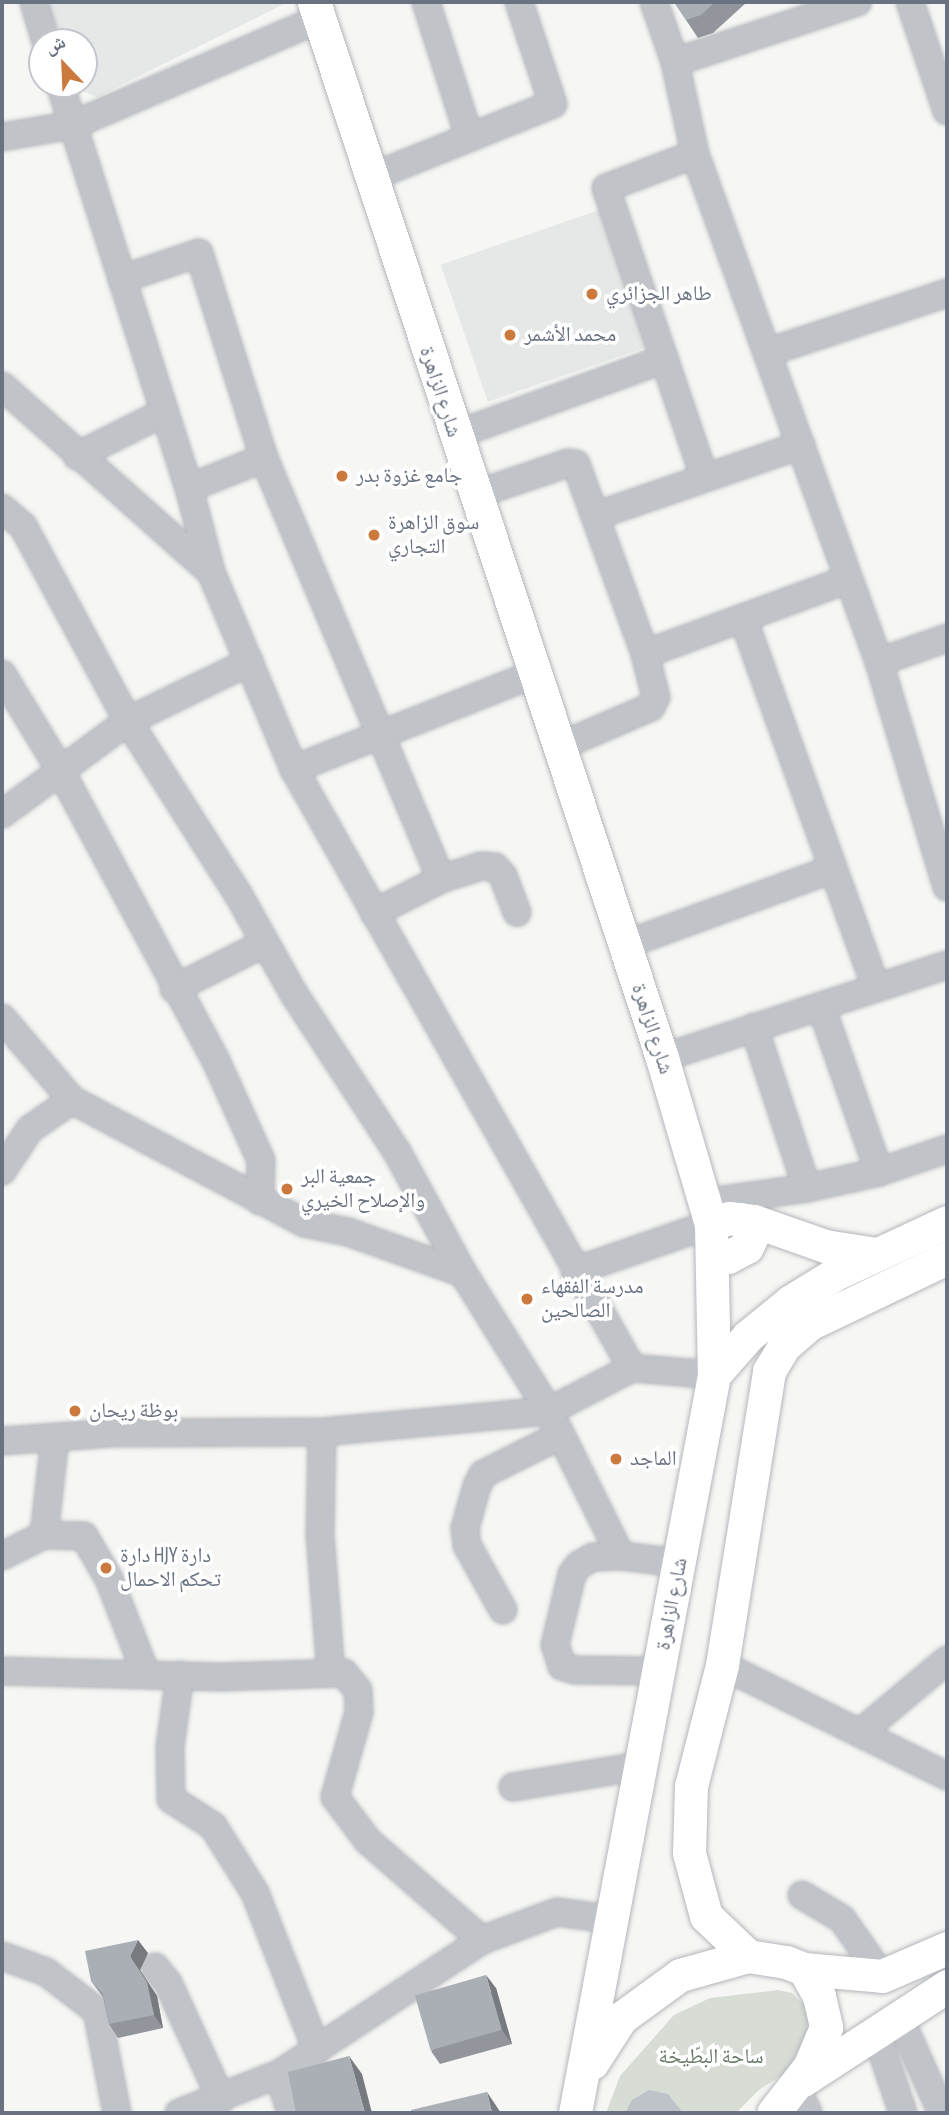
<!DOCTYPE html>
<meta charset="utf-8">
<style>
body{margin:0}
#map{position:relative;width:949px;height:2115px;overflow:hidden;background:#f6f6f4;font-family:"Sofia Sans Condensed","Noto Naskh Arabic",sans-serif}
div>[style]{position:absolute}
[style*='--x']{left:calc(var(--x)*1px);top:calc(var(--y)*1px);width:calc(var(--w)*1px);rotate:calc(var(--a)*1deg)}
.built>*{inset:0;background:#e6e8e7;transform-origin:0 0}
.green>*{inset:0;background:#d7dcd5}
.water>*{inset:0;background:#bdc3c9}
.roads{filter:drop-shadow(0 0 2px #b4b6bb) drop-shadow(0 0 2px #b4b6bb)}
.minor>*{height:26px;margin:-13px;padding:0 13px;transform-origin:13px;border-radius:13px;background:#c0c3c7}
.major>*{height:33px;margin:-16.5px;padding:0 16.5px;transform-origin:16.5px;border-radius:16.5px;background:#fff}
.wall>*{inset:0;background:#92969c}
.shaded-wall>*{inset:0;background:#777a7f}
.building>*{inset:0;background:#aaafb5;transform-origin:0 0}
.dots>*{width:19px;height:19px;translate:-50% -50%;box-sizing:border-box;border:4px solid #fff;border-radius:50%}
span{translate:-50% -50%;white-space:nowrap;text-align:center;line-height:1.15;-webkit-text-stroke:7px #fff;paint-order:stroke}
.poi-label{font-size:21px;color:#697281}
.left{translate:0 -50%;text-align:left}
.street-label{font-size:21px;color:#697281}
.park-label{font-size:21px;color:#677967}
.frame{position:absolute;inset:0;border:4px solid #697281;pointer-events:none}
.north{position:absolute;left:28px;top:28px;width:70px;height:70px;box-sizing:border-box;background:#fff;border:2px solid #c3c7cd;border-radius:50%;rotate:337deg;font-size:19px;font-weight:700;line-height:28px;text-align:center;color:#697281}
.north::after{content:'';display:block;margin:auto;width:24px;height:32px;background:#cc793d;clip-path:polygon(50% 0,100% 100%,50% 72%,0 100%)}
</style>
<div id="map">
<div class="built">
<div style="clip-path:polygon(47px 2px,288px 2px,97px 97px,76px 88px,75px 84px,84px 84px,84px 42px,61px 42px)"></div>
<div style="left:608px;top:207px;width:145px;height:177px;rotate:71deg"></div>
</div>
<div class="green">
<div style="clip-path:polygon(778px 1990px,792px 1993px,804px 2005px,811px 2027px,796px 2066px,759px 2090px,736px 2113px,606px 2113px,620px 2076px,674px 2015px,710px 1998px)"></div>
</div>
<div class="water">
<div style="clip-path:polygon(649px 2090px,668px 2094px,683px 2113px,625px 2113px,632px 2100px)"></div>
</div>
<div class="roads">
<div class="minor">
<div style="--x:34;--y:2;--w:42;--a:73.3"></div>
<div style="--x:426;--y:2;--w:141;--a:72.2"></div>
<div style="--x:654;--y:2;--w:64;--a:70.7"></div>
<div style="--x:675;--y:62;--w:94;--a:77.7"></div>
<div style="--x:695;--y:154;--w:540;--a:70.09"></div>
<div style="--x:879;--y:662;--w:235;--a:73.2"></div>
<div style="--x:910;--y:2;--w:115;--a:71.3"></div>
<div style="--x:675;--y:62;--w:192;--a:-18.2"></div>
<div style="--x:60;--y:84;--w:424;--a:72.3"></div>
<div style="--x:189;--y:488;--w:87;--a:75.3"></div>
<div style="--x:211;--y:572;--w:214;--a:67.2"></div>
<div style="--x:294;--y:769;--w:688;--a:60.57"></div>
<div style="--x:632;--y:1368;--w:82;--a:4.9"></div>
<div style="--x:2;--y:137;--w:72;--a:-9.6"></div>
<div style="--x:73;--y:125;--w:268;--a:-23.3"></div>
<div style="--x:695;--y:154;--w:95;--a:159.1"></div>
<div style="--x:606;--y:188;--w:306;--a:71.2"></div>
<div style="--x:369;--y:178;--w:198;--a:-21.9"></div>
<div style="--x:553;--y:104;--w:108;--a:-108.4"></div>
<div style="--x:122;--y:279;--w:81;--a:-18.7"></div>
<div style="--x:199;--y:253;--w:215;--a:72.4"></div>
<div style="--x:264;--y:458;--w:457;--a:67.2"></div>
<div style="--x:768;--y:352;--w:188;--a:-18.2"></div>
<div style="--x:2;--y:386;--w:280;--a:41.7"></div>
<div style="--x:455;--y:435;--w:223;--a:-19.9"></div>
<div style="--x:77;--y:456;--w:98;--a:-26.6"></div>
<div style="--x:189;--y:488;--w:81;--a:-21.8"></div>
<div style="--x:474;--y:495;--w:99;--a:-18.8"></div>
<div style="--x:568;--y:463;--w:8;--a:7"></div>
<div style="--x:576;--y:464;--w:202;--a:70"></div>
<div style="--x:645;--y:654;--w:44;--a:75.7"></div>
<div style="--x:656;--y:697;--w:11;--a:117"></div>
<div style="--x:651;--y:707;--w:101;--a:156.7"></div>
<div style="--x:2;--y:508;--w:28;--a:41"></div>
<div style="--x:23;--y:526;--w:221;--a:61.7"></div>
<div style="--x:128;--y:721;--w:205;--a:57.6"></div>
<div style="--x:238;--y:894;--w:115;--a:60.8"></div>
<div style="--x:294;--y:994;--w:189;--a:56.9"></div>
<div style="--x:397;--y:1152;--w:138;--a:61.4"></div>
<div style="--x:463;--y:1273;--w:163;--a:58.1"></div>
<div style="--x:549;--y:1411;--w:162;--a:63.6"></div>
<div style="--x:595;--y:516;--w:218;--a:-19"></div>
<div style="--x:743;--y:618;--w:393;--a:70.2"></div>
<div style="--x:645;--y:654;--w:217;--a:-20.2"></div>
<div style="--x:879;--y:662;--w:72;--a:-19.4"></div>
<div style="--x:2;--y:674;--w:110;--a:58.8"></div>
<div style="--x:59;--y:768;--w:332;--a:61.8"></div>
<div style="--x:216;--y:1061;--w:109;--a:65.6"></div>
<div style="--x:261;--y:1160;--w:41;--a:91.4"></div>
<div style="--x:294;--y:769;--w:258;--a:-21.6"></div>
<div style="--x:2;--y:814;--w:157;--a:-36.4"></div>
<div style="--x:128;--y:721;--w:135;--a:-26"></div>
<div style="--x:374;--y:913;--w:75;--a:-26.9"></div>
<div style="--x:441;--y:879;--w:42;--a:-18"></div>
<div style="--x:481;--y:866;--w:14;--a:4"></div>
<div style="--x:495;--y:867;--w:12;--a:48"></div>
<div style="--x:503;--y:876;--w:39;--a:69"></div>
<div style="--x:624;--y:945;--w:222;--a:-20"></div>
<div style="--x:174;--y:989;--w:102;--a:-26.8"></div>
<div style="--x:821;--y:1006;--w:176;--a:70.7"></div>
<div style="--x:2;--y:1018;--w:108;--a:49.5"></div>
<div style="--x:72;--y:1100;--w:263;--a:27.9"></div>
<div style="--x:304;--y:1223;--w:45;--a:11.6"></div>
<div style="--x:348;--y:1232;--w:122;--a:19.6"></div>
<div style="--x:754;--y:1027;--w:169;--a:71.8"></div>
<div style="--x:662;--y:1058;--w:300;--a:-18.1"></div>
<div style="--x:2;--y:1171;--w:50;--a:-56.3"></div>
<div style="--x:30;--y:1129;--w:51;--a:-34.6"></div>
<div style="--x:708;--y:1202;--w:100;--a:-8"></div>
<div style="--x:807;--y:1188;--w:74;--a:-12.5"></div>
<div style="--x:879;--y:1172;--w:72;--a:-18.7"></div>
<div style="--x:575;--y:1271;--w:144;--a:-19.1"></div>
<div style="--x:322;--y:1432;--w:102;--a:91.1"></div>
<div style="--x:320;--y:1534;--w:139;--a:85.5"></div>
<div style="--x:2;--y:1441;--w:110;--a:-4.2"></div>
<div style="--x:112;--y:1433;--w:210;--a:-0.3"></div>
<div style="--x:322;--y:1432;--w:228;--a:-5.3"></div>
<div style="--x:549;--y:1411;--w:93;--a:-27.4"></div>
<div style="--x:44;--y:1535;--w:98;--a:-83.5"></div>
<div style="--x:2;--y:1556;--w:47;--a:-26.6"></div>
<div style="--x:44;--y:1535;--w:40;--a:1.4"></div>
<div style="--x:84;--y:1536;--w:50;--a:59.8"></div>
<div style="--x:109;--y:1579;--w:102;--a:68.7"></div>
<div style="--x:503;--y:1610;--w:74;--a:-119"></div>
<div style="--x:467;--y:1545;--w:17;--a:-97"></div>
<div style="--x:465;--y:1528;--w:44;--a:-74.1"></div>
<div style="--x:477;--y:1486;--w:13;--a:-63"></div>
<div style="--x:483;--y:1474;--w:87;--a:-26.6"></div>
<div style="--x:722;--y:1665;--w:251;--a:26.3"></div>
<div style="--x:2;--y:1671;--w:217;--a:1.6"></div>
<div style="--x:219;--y:1677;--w:125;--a:-1.8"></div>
<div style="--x:344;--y:1673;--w:22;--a:51"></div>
<div style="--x:358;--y:1690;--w:22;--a:87"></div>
<div style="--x:359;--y:1712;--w:88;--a:105.8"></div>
<div style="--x:335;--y:1797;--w:55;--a:53.1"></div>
<div style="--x:368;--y:1841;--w:151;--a:41"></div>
<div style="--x:659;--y:1671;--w:84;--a:-179.3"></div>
<div style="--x:575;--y:1670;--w:14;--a:-163"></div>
<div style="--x:562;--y:1666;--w:22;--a:-108"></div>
<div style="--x:555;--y:1645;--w:73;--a:-76.5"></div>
<div style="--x:572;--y:1574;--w:11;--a:-52"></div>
<div style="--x:579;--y:1565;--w:16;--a:-30"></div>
<div style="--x:593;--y:1557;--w:28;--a:-2"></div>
<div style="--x:621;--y:1556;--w:59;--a:6.8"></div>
<div style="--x:180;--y:1675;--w:73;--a:97.9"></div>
<div style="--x:170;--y:1747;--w:52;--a:88.9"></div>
<div style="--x:171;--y:1799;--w:50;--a:32.7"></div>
<div style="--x:213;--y:1826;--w:79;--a:57.9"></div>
<div style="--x:255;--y:1893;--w:169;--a:68.5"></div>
<div style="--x:860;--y:1733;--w:114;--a:-40"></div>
<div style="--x:513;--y:1787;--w:129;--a:-9.4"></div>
<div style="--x:802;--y:1895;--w:47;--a:31"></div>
<div style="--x:842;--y:1919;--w:70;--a:54.9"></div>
<div style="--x:2;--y:1956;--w:47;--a:20"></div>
<div style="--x:46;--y:1972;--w:64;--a:37.4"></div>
<div style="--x:97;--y:2011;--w:104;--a:78.9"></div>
<div style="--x:155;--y:1967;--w:21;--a:51"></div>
<div style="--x:168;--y:1983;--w:128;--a:65.4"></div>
<div style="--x:900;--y:2019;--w:103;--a:65.9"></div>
<div style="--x:877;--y:2036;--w:81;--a:71.3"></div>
<div style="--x:279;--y:2074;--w:41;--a:72.9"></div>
<div style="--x:795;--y:2085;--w:31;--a:65"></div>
<div style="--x:179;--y:2113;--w:107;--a:-21.3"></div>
<div style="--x:279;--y:2074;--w:243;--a:-33.4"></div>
<div style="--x:482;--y:1940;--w:80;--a:-20.5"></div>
<div style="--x:557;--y:1912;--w:52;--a:7.7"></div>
</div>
<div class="major">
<div style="--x:314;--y:2;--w:1112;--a:71.76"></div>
<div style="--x:662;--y:1058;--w:173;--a:73.6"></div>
<div style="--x:711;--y:1224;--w:151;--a:88.9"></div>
<div style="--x:714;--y:1375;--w:751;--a:100.67"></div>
<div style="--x:711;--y:1224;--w:19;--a:-18"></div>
<div style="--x:729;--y:1218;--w:25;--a:7"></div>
<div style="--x:754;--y:1221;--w:75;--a:19.4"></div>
<div style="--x:825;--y:1246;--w:52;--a:8.9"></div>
<div style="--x:714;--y:1255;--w:14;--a:8"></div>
<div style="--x:728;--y:1257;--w:21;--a:-28"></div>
<div style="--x:747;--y:1247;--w:14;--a:-65"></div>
<div style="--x:753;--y:1234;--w:20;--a:-131"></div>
<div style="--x:714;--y:1375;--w:52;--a:-48.9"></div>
<div style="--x:748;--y:1336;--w:55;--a:-39.1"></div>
<div style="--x:791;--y:1301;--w:52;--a:-31.5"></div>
<div style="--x:835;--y:1274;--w:123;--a:-24.9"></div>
<div style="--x:748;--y:1956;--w:58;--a:-136.4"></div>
<div style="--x:706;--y:1916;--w:65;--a:-105.1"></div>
<div style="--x:689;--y:1853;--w:67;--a:-88.3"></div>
<div style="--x:691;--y:1786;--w:125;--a:-75.6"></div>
<div style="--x:722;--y:1665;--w:298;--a:-80.9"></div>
<div style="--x:769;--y:1371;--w:29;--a:-59"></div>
<div style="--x:784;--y:1346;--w:33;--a:-41"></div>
<div style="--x:809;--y:1324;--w:153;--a:-25.6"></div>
<div style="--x:804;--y:1969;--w:78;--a:5.1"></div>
<div style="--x:882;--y:1976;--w:71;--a:-23.3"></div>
<div style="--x:592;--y:2063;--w:54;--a:-57.2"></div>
<div style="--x:621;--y:2018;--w:73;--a:-36.1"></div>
<div style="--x:680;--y:1975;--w:71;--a:-15.6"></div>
<div style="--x:748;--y:1956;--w:38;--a:9"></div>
<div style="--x:786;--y:1962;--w:19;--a:21"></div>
<div style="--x:804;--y:1969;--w:31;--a:61"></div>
<div style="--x:819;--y:1996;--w:32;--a:77"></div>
<div style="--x:826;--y:2027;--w:43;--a:113"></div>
<div style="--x:809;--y:2067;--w:58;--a:128"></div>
<div style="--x:803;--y:2080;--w:172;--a:-33.1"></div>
</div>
</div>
<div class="wall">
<div style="clip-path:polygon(674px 2px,747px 2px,713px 33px,698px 38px)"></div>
<div style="clip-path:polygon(148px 1953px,140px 1970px,157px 1996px,163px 2028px,118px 2038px,109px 2024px,103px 1997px,91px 1981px)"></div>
<div style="clip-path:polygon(496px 1988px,512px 2044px,440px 2064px,431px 2051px)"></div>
</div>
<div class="shaded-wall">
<div style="clip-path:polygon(138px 1940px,148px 1953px,140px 1970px,157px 1996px,163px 2028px,154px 2015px,130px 1956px)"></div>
<div style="clip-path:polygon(486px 1975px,496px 1988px,512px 2044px,502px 2030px)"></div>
<div style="clip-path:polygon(349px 2056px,362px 2074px,372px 2113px,365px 2113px)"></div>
<div style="clip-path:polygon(487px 2092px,499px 2110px,500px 2113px,492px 2113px)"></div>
</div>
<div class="building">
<div style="clip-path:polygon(674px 2px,715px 2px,701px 15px,686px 20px)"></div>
<div style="clip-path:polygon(138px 1940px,130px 1956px,147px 1982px,154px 2015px,109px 2024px,103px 1994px,91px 1981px,85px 1951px)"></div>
<div style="left:486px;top:1975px;width:57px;height:74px;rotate:74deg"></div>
<div style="clip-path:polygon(349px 2056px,365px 2113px,296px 2113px,288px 2072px)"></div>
<div style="clip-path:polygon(487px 2092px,492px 2113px,412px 2113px,411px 2110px)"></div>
</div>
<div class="dots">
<div style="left:592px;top:294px;background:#cc793d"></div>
<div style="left:510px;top:335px;background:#cc793d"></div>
<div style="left:342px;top:476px;background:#cc793d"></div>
<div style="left:374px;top:535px;background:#cc793d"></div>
<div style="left:287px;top:1189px;background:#cc793d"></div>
<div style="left:527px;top:1299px;background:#cc793d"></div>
<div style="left:75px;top:1411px;background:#cc793d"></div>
<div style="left:616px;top:1459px;background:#cc793d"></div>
<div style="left:106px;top:1568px;background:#cc793d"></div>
</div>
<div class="poi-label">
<span class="left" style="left:606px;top:294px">طاهر الجزائري</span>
<span class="left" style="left:524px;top:335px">محمد الأشمر</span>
<span class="left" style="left:356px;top:476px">جامع غزوة بدر</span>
<span class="left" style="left:388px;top:535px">سوق الزاهرة<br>التجاري</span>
<span class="left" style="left:301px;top:1189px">جمعية البر<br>والإصلاح الخيري</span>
<span class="left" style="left:541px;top:1299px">مدرسة الفقهاء<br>الصالحين</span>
<span class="left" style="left:89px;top:1411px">بوظة ريحان</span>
<span class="left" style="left:630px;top:1459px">الماجد</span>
<span class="left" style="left:120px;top:1568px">دارة HJY دارة<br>تحكم الاحمال</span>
</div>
<div class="street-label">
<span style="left:440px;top:392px;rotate:72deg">شارع الزاهرة</span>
<span style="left:652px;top:1029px;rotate:72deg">شارع الزاهرة</span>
<span style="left:672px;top:1604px;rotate:-79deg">شارع الزاهرة</span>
</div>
<div class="park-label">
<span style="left:711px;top:2057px">ساحة البطّيخة</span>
</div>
<div class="frame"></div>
<div class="north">ش</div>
</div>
